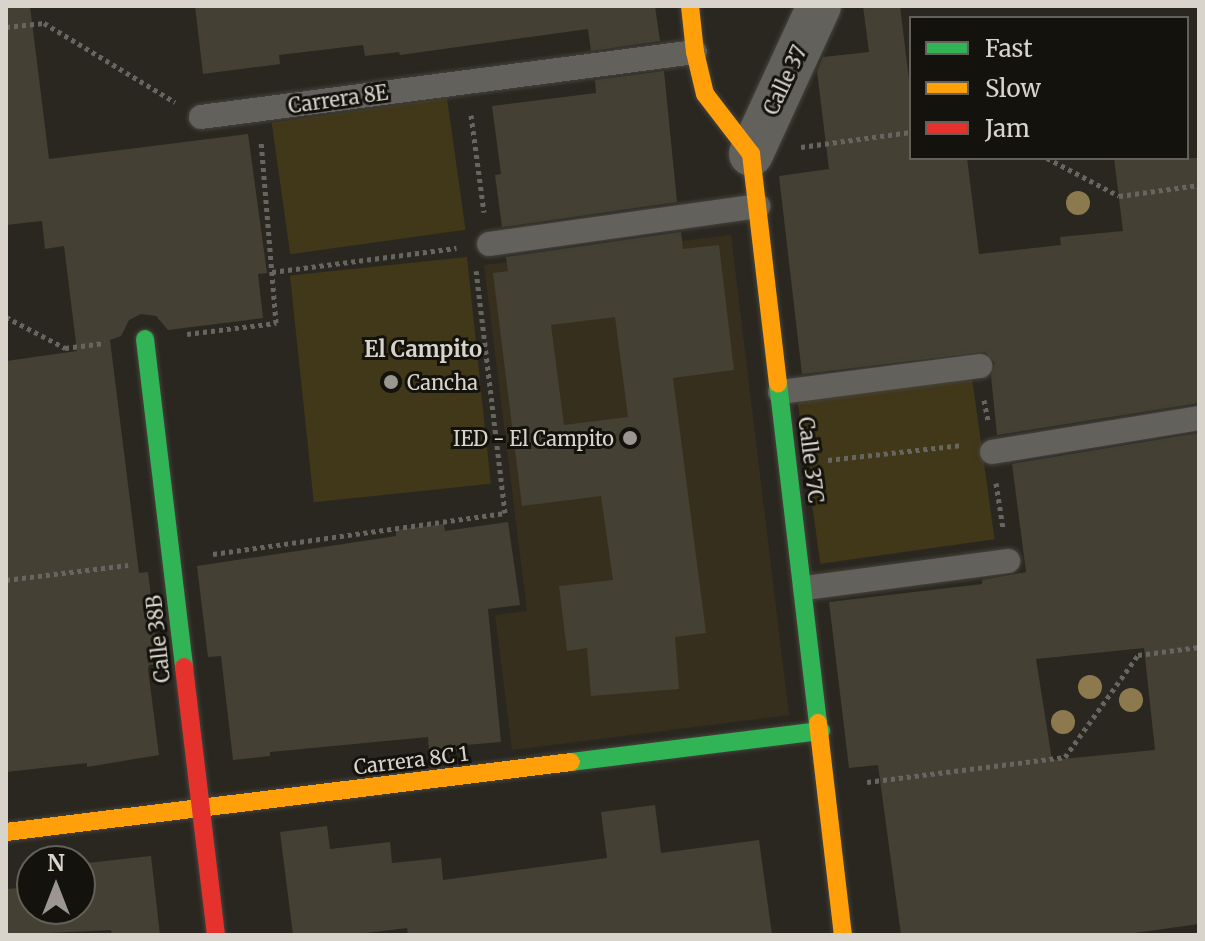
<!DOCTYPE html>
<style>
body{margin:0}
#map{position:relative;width:1205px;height:941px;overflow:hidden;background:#2a2720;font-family:Merriweather,serif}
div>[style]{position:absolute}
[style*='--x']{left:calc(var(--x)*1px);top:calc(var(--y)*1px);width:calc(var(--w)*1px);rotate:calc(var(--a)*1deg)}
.built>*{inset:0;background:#362f1d}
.green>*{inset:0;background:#413719;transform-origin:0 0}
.building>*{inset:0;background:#444033}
.path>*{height:5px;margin-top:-2.5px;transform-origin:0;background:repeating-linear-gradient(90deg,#676560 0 4px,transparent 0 8px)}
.roads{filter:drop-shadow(0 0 2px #45433d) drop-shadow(0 0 2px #45433d)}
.lane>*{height:24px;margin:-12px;padding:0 12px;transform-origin:12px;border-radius:12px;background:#63615c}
.street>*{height:44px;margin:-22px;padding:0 22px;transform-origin:22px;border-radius:22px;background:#63615c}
.fast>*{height:18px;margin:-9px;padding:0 9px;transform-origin:9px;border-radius:9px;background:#30b455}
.slow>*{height:18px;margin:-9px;padding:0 9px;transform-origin:9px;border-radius:9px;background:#ff9f0a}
.jam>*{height:18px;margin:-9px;padding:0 9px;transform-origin:9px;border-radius:9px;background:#e5322d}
.trees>*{width:24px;height:24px;margin:-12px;border-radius:50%;background:#8c7a4e}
.dots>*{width:22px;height:22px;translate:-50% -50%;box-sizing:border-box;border:4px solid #14120c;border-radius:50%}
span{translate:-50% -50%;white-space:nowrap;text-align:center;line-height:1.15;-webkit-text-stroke:6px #14120c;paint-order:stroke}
.street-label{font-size:20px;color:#d8d4cc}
.poi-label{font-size:20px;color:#d8d4cc}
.left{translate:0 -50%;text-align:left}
.right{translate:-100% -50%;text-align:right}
.neighbourhood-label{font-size:22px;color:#d8d4cc;font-weight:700}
.frame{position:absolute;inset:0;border:8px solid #d8d4cc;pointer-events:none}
.legend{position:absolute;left:909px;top:16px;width:280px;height:144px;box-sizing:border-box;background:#14120c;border:2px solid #626059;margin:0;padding:10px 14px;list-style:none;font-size:24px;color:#d8d4cc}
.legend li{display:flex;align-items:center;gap:16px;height:40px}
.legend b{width:40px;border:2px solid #626059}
.north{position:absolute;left:16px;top:845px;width:80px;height:80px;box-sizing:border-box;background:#14120c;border:2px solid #626059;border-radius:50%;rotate:0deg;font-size:22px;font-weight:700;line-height:32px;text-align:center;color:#d8d4cc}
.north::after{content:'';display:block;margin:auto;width:28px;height:36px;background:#9b9790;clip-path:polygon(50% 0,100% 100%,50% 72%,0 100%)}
</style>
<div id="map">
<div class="built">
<div style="clip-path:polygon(731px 235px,789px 715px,512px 750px,495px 615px,527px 611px,484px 265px)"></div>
</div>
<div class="green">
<div style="left:447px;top:98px;width:133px;height:177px;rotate:82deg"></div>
<div style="left:467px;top:257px;width:228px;height:178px;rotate:84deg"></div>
<div style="left:971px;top:371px;width:170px;height:176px;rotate:82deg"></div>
</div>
<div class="building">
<div style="clip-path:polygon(6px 6px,30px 6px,49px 159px,248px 134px,267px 273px,258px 274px,263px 318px,168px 330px,156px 316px,141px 314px,129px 320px,121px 336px,110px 340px,139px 573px,148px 572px,159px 664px,149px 665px,148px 669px,159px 755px,87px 767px,87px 763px,6px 772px,6px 361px,77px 351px,64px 246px,45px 249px,42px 221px,6px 225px)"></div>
<div style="clip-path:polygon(195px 6px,655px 6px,660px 41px,591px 51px,588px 29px,400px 55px,399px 52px,365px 56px,363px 45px,279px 55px,280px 64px,203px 74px)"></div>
<div style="clip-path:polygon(863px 6px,900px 6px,911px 96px,911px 160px,967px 158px,979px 254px,1061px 245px,1060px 237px,1123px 231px,1114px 158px,1199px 158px,1199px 403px,997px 435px,991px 376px,995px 363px,985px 352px,802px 374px,779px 176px,829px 169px,817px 71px,823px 57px,869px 52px)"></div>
<div style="clip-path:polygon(664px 71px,677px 202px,502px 227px,495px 175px,501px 174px,492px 106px,596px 93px,595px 80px)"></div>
<div style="clip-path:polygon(evenodd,681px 232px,683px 249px,719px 245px,734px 370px,673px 378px,706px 633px,675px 637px,679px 689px,591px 696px,587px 648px,567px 651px,559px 586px,613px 580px,601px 496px,522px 506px,493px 273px,508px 271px,506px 257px,681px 232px,615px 317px,628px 417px,564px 425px,551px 325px,615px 317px)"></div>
<div style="clip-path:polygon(evenodd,1199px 433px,1199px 924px,1120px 935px,901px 935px,878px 765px,849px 768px,829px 602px,982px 584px,982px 580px,1026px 572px,1012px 464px,1199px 433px,1144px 648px,1155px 750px,1052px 760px,1036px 659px,1144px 648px)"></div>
<div style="clip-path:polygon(508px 522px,520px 605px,488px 609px,501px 742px,465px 745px,465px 750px,429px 754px,428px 737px,270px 752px,270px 756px,233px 760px,221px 656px,208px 657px,197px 566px,396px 536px,396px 530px,444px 524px,445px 531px)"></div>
<div style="clip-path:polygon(655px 805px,661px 853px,759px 840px,772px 935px,408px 935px,407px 928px,349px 935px,293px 935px,280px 832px,327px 826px,330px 849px,390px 842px,392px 863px,441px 858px,443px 880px,607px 858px,601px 812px)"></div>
<div style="clip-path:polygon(151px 856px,160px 935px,112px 935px,111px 930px,6px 935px,6px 889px,32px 887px,32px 909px,80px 909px,80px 882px,89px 881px,87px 863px)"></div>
</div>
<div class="path">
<div style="--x:6;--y:27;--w:38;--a:-6"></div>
<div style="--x:44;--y:23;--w:153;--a:31.1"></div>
<div style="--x:471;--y:115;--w:98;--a:82.4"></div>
<div style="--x:801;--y:147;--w:111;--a:-7.8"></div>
<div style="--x:1047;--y:158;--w:81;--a:27.8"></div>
<div style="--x:1119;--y:196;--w:81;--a:-7.8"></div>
<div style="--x:272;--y:272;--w:186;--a:-7.4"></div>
<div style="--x:6;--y:317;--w:67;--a:27.7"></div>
<div style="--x:65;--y:348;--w:40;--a:-7.1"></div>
<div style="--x:187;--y:334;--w:90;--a:-7"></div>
<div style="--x:276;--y:323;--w:184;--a:-94.7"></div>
<div style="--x:984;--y:400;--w:21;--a:79"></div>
<div style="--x:828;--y:460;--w:135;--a:-6.4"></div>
<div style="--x:996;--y:483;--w:46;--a:81.2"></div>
<div style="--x:213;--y:554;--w:295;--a:-8"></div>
<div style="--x:505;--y:513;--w:244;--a:-96.8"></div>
<div style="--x:6;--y:580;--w:123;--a:-7"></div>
<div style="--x:867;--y:782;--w:200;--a:-7.2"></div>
<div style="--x:1065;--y:757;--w:125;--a:-54.4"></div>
<div style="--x:1138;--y:655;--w:62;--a:-7.5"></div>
</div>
<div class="roads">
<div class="lane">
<div style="--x:201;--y:117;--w:498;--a:-7.5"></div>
<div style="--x:489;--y:244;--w:272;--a:-8"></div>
<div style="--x:780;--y:392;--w:202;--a:-7.4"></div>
<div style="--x:992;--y:452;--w:210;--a:-9.3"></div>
<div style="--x:805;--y:588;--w:205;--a:-7.6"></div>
</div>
<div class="street">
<div style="--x:751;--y:154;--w:163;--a:-65.3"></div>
</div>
<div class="fast">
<div style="--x:145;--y:339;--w:330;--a:83.2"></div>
<div style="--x:778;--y:383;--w:342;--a:83.3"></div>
<div style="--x:571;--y:762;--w:252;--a:-7.1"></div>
</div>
<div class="slow">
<div style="--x:690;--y:6;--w:46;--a:83.8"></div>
<div style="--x:695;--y:52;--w:43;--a:76.6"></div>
<div style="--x:705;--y:94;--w:76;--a:52.5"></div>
<div style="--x:751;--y:154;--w:231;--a:83.3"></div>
<div style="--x:818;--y:723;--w:213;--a:83.3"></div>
<div style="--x:6;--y:832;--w:569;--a:-7.06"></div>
</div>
<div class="jam">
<div style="--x:184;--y:667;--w:270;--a:83.2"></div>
</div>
</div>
<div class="trees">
<div style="left:1078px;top:203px"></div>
<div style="left:1090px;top:687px"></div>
<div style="left:1131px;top:700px"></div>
<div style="left:1063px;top:722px"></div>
</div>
<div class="dots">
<div style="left:391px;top:382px;background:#9b9790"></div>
<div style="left:630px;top:438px;background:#9b9790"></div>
</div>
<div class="street-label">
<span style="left:785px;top:80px;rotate:-65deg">Calle 37</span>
<span style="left:338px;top:99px;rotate:-8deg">Carrera 8E</span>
<span style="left:811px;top:460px;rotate:83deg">Calle 37C</span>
<span style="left:158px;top:639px;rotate:-96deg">Calle 38B</span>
<span style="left:411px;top:760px;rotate:-7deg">Carrera 8C 1</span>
</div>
<div class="poi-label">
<span class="left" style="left:407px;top:382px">Cancha</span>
<span class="right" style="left:614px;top:438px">IED - El Campito</span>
</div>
<div class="neighbourhood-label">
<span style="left:423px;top:350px">El Campito</span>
</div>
<div class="frame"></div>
<ul class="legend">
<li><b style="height:10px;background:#30b455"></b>Fast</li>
<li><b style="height:10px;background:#ff9f0a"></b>Slow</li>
<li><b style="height:10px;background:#e5322d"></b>Jam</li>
</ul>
<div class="north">N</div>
</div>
